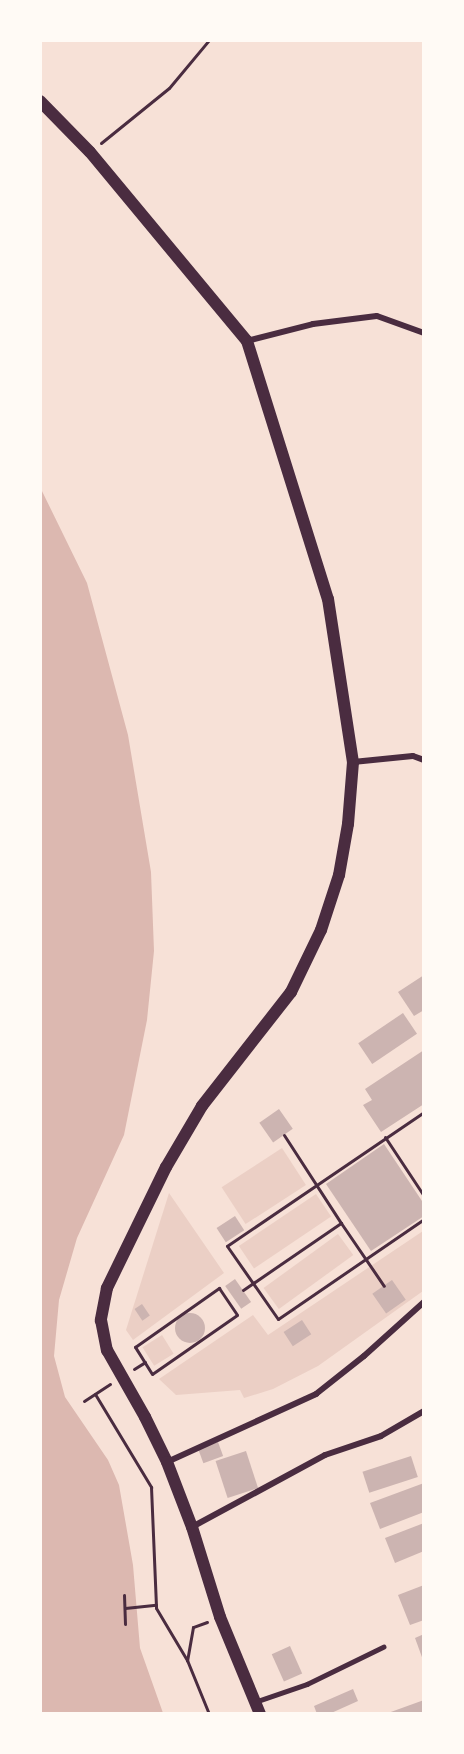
<!DOCTYPE html>
<style>
body{margin:0}
#map{position:relative;width:464px;height:1754px;overflow:hidden;background:#f7e1d7;font-family:Lato,sans-serif}
div>[style]{position:absolute}
[style*='--x']{left:calc(var(--x)*1px);top:calc(var(--y)*1px);width:calc(var(--w)*1px);rotate:calc(var(--a)*1deg)}
.green>*{inset:0;background:#ebcfc5;transform-origin:0 0}
.water>*{inset:0;background:#dcb8b0}
.building>*{inset:0;background:#ccb4b1;transform-origin:0 0}
.round{border-radius:50%}
.path>*{height:3px;margin:-1.5px;padding:0 1.5px;transform-origin:1.5px;border-radius:1.5px;background:#4a2c40}
.service>*{height:4.5px;margin:-2.25px;padding:0 2.25px;transform-origin:2.25px;border-radius:2.25px;background:#4a2c40}
.minor>*{height:6px;margin:-3px;padding:0 3px;transform-origin:3px;border-radius:3px;background:#4a2c40}
.secondary>*{height:12px;margin:-6px;padding:0 6px;transform-origin:6px;border-radius:6px;background:#4a2c40}
span{translate:-50% -50%;white-space:nowrap;text-align:center;line-height:1.15;-webkit-text-stroke:4.5px #fffaf5;paint-order:stroke}
.frame{position:absolute;inset:0;border:42px solid #fffaf5;pointer-events:none}
</style>
<div id="map">
<div class="green">
<div style="left:282px;top:1148px;width:44px;height:72px;rotate:57deg"></div>
<div style="clip-path:polygon(169px 1193px,224px 1273px,133px 1340px,126px 1330px)"></div>
<div style="left:316px;top:1194px;width:27px;height:93px;rotate:56deg"></div>
<div style="clip-path:polygon(423px 1231px,423px 1291px,318px 1366px,273px 1389px,244px 1398px,240px 1390px,176px 1395px,159px 1379px,253px 1315px,268px 1335px)"></div>
<div style="left:338px;top:1234px;width:26px;height:92px;rotate:54deg"></div>
<div style="left:162px;top:1335px;width:22px;height:23px;rotate:58deg"></div>
</div>
<div class="water">
<div style="clip-path:polygon(40px 487px,87px 583px,128px 735px,151px 872px,154px 951px,147px 1020px,124px 1135px,77px 1238px,59px 1300px,54px 1356px,65px 1397px,108px 1460px,119px 1485px,133px 1565px,140px 1648px,163px 1713px,41px 1713px)"></div>
</div>
<div class="building">
<div style="clip-path:polygon(424px 975px,424px 1010px,414px 1016px,398px 992px)"></div>
<div style="left:403px;top:1013px;width:25px;height:54px;rotate:56deg"></div>
<div style="clip-path:polygon(424px 1050px,424px 1104px,381px 1132px,363px 1105px,372px 1100px,365px 1089px)"></div>
<div style="left:279px;top:1109px;width:24px;height:24px;rotate:55deg"></div>
<div style="clip-path:polygon(384px 1144px,424px 1204px,424px 1216px,371px 1251px,326px 1184px)"></div>
<div style="left:235px;top:1216px;width:17px;height:22px;rotate:57deg"></div>
<div style="left:235px;top:1279px;width:28px;height:12px;rotate:55deg"></div>
<div style="left:392px;top:1280px;width:24px;height:24px;rotate:55deg"></div>
<div style="left:142px;top:1304px;width:14px;height:9px;rotate:56deg"></div>
<div class="round" style="left:175px;top:1313px;width:30px;height:30px"></div>
<div style="left:302px;top:1320px;width:17px;height:22px;rotate:57deg"></div>
<div style="left:218px;top:1442px;width:15px;height:21px;rotate:70deg"></div>
<div style="left:246px;top:1451px;width:39px;height:32px;rotate:72deg"></div>
<div style="left:411px;top:1456px;width:22px;height:51px;rotate:72deg"></div>
<div style="clip-path:polygon(424px 1483px,424px 1512px,380px 1529px,370px 1503px)"></div>
<div style="clip-path:polygon(424px 1523px,424px 1551px,395px 1563px,385px 1538px)"></div>
<div style="clip-path:polygon(424px 1585px,424px 1620px,410px 1625px,398px 1595px)"></div>
<div style="clip-path:polygon(424px 1634px,424px 1660px,423px 1660px,415px 1638px)"></div>
<div style="left:290px;top:1646px;width:30px;height:20px;rotate:66deg"></div>
<div style="clip-path:polygon(353px 1689px,358px 1701px,329px 1714px,317px 1714px,314px 1706px)"></div>
<div style="clip-path:polygon(424px 1700px,424px 1714px,388px 1714px,388px 1713px)"></div>
</div>
<div class="path">
<div style="--x:101;--y:143;--w:87;--a:-39"></div>
<div style="--x:169;--y:88;--w:62;--a:-50.2"></div>
<div style="--x:424;--y:1112;--w:238;--a:145.8"></div>
<div style="--x:227;--y:1246;--w:89;--a:55.1"></div>
<div style="--x:278;--y:1319;--w:177;--a:-34.4"></div>
<div style="--x:284;--y:1135;--w:105;--a:57.1"></div>
<div style="--x:385;--y:1137;--w:71;--a:56.5"></div>
<div style="--x:219;--y:1288;--w:32;--a:56"></div>
<div style="--x:237;--y:1315;--w:103;--a:145.2"></div>
<div style="--x:152;--y:1374;--w:32;--a:-122"></div>
<div style="--x:135;--y:1347;--w:103;--a:-35.1"></div>
<div style="--x:243;--y:1290;--w:119;--a:-34.4"></div>
<div style="--x:341;--y:1223;--w:76;--a:55.7"></div>
<div style="--x:134;--y:1369;--w:13;--a:-32"></div>
<div style="--x:95;--y:1394;--w:109;--a:58.9"></div>
<div style="--x:151;--y:1487;--w:121;--a:87.6"></div>
<div style="--x:156;--y:1608;--w:61;--a:59.2"></div>
<div style="--x:84;--y:1401;--w:31;--a:-33"></div>
<div style="--x:124;--y:1595;--w:29;--a:88"></div>
<div style="--x:125;--y:1608;--w:31;--a:-6"></div>
<div style="--x:207;--y:1622;--w:15;--a:160"></div>
<div style="--x:193;--y:1627;--w:34;--a:100"></div>
<div style="--x:187;--y:1660;--w:58;--a:67.8"></div>
</div>
<div class="service">
<div style="--x:255;--y:1702;--w:55;--a:-19.1"></div>
<div style="--x:307;--y:1684;--w:85;--a:-26"></div>
</div>
<div class="minor">
<div style="--x:247;--y:341;--w:68;--a:-14.4"></div>
<div style="--x:313;--y:324;--w:64;--a:-7.1"></div>
<div style="--x:377;--y:316;--w:50;--a:19.9"></div>
<div style="--x:353;--y:762;--w:60;--a:-5.7"></div>
<div style="--x:413;--y:756;--w:12;--a:20"></div>
<div style="--x:167;--y:1462;--w:164;--a:-24.5"></div>
<div style="--x:316;--y:1394;--w:61;--a:-38.4"></div>
<div style="--x:364;--y:1356;--w:81;--a:-42"></div>
<div style="--x:192;--y:1527;--w:151;--a:-28.4"></div>
<div style="--x:325;--y:1455;--w:59;--a:-18.7"></div>
<div style="--x:381;--y:1436;--w:50;--a:-30.2"></div>
</div>
<div class="secondary">
<div style="--x:40;--y:101;--w:71;--a:45.6"></div>
<div style="--x:90;--y:152;--w:246;--a:50.3"></div>
<div style="--x:247;--y:341;--w:270;--a:72.6"></div>
<div style="--x:328;--y:599;--w:165;--a:81.3"></div>
<div style="--x:353;--y:762;--w:62;--a:94.6"></div>
<div style="--x:348;--y:824;--w:52;--a:100"></div>
<div style="--x:339;--y:875;--w:58;--a:108.1"></div>
<div style="--x:321;--y:930;--w:69;--a:115.8"></div>
<div style="--x:291;--y:992;--w:145;--a:128"></div>
<div style="--x:202;--y:1106;--w:71;--a:120.5"></div>
<div style="--x:166;--y:1167;--w:135;--a:116"></div>
<div style="--x:107;--y:1288;--w:33;--a:101"></div>
<div style="--x:101;--y:1320;--w:31;--a:79"></div>
<div style="--x:107;--y:1350;--w:77;--a:60.4"></div>
<div style="--x:145;--y:1417;--w:50;--a:63.9"></div>
<div style="--x:167;--y:1462;--w:70;--a:69"></div>
<div style="--x:192;--y:1527;--w:94;--a:72.7"></div>
<div style="--x:220;--y:1617;--w:105;--a:67.6"></div>
</div>
<div class="frame"></div>
</div>
